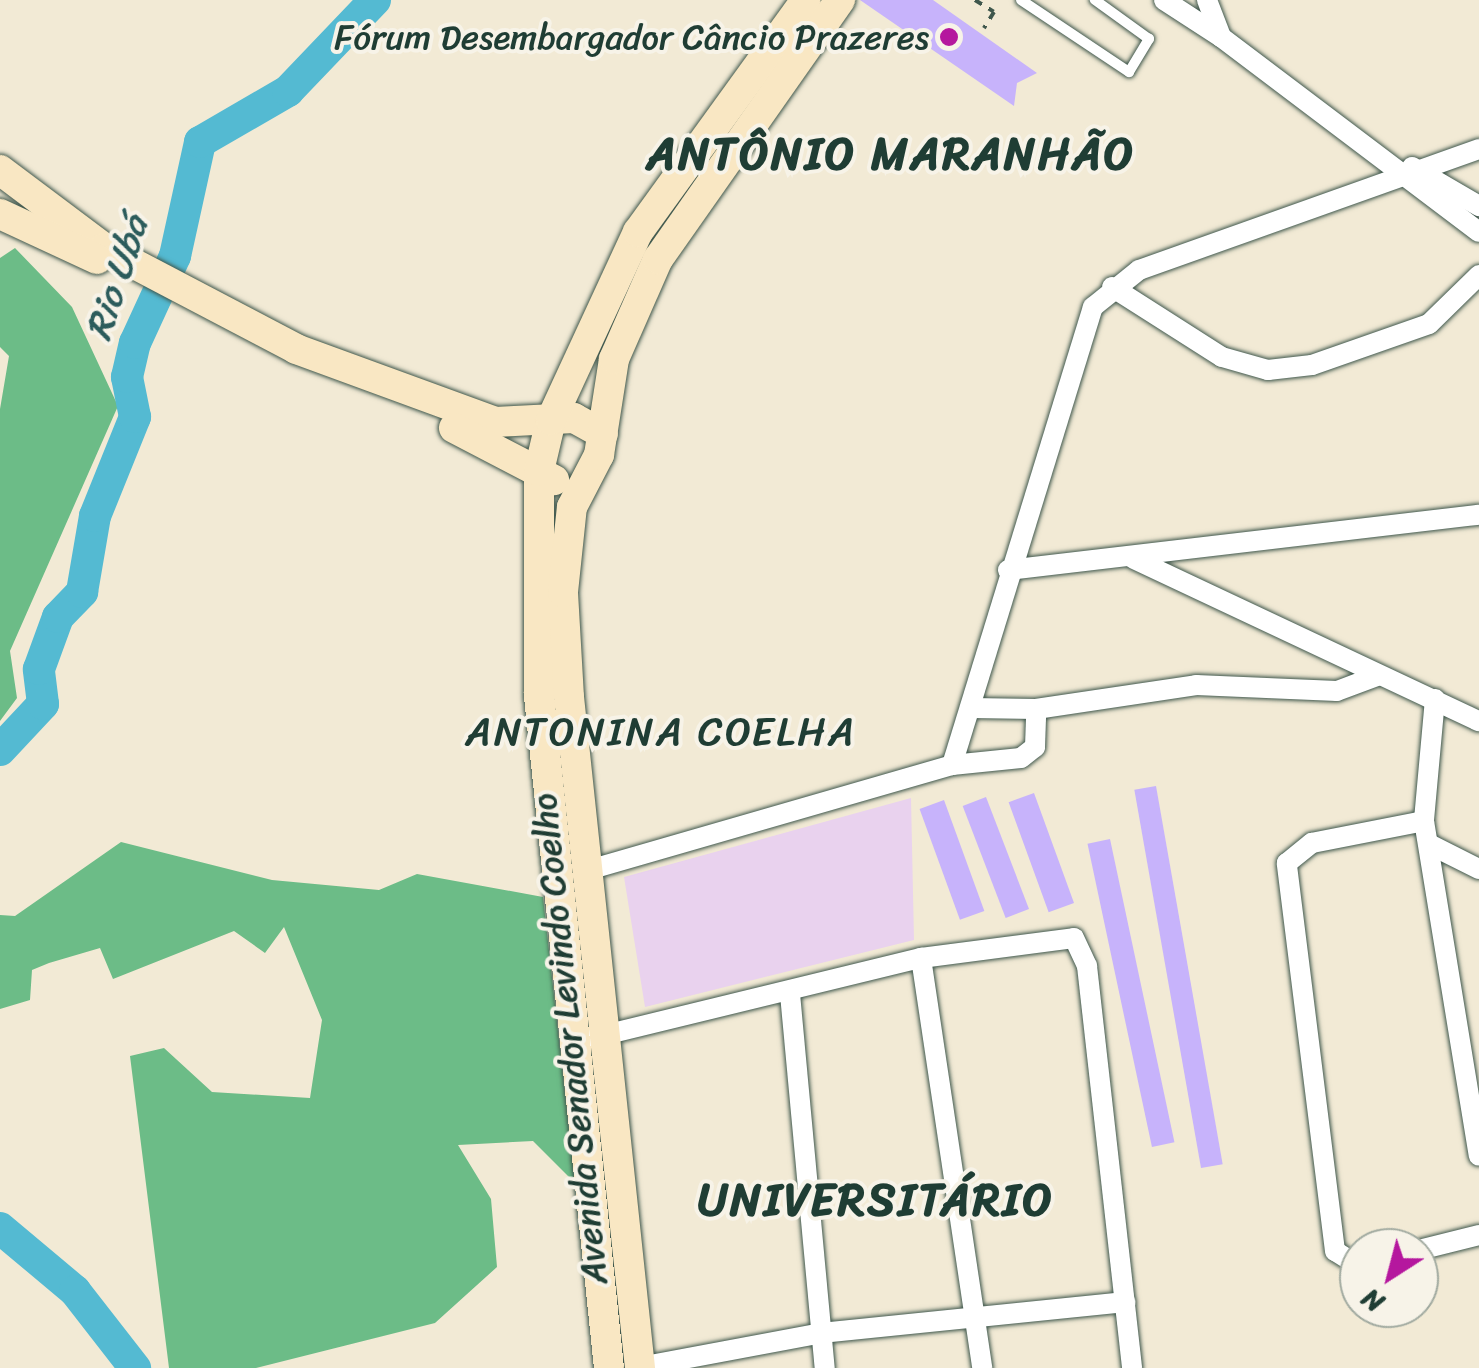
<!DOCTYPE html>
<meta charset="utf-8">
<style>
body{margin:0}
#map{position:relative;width:1479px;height:1368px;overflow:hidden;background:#f2ead5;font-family:Sriracha,sans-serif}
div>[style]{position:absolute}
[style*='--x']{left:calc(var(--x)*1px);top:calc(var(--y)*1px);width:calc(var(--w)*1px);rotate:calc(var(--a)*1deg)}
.built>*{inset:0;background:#e9d2ee}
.forest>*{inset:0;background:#6cbc87}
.river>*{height:32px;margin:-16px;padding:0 16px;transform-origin:16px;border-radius:16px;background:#54bad2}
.building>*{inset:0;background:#c7b3fb;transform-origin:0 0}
.path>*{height:4px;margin-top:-2px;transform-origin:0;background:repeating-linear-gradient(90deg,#3f574c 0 8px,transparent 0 16px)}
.roads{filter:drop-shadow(0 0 2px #3f574c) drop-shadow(0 0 2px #3f574c)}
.lane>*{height:10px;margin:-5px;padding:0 5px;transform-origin:5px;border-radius:5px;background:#fff}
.street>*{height:20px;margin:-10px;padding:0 10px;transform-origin:10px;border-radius:10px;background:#fff}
.secondary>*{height:30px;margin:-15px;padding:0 15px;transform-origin:15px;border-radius:15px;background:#f9e7c3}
.dots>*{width:28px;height:28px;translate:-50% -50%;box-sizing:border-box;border:5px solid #f7f3e8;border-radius:50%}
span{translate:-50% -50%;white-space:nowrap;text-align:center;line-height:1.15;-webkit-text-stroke:8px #f7f3e8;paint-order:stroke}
.poi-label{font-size:35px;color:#1f3d34}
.right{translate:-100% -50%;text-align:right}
.street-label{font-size:35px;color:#1f3d34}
.water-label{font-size:38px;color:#2c5c5c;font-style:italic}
.quarter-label{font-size:40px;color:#1f3d34;letter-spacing:2.5px}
.district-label{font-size:45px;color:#1f3d34;font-weight:700;letter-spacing:2.5px}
.north{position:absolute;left:1339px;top:1228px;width:100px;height:100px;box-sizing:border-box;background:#f7f3e8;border:2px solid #a1aaa0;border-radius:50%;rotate:216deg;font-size:28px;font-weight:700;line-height:40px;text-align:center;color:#1f3d34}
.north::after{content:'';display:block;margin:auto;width:35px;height:45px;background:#b5179e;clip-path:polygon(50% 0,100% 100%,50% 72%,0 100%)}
</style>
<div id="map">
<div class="built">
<div style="clip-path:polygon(911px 798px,914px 940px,645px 1007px,624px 877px)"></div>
</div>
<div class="forest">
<div style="clip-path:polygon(15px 248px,72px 307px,118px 406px,10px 651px,17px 698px,0 721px,0 409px,9px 356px,0 347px,0 258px)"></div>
<div style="clip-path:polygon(121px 842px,272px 880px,379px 890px,417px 874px,543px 897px,575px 1183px,533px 1141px,458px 1145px,491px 1199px,497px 1267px,435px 1323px,256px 1368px,169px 1368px,130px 1056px,164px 1048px,212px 1092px,310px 1098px,322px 1020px,284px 927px,265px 953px,234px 931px,113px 979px,100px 948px,49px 963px,32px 970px,30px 1000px,0 1009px,0 915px,15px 916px)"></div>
</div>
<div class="river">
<div style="--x:0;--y:750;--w:63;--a:-46.9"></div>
<div style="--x:43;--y:704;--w:35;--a:-97"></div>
<div style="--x:39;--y:669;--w:55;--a:-69.9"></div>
<div style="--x:58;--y:617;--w:35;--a:-46"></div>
<div style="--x:82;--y:592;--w:77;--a:-80.3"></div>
<div style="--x:95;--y:516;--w:107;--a:-68"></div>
<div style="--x:135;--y:417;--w:41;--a:-101.3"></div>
<div style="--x:127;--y:377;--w:35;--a:-77"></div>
<div style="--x:135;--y:343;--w:96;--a:-65.3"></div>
<div style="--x:175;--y:256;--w:117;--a:-77.6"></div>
<div style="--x:200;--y:142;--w:102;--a:-30.1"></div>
<div style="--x:288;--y:91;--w:126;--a:-46.3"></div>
<div style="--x:0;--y:1228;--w:98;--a:40"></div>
<div style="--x:75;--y:1291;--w:98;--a:52.1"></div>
</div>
<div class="building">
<div style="clip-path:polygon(860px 0,933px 0,1037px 73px,1017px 83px,1014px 106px)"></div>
<div style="left:1156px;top:786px;width:384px;height:22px;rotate:80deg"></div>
<div style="left:1034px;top:793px;width:117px;height:27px;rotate:70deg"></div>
<div style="left:986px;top:797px;width:120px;height:25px;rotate:69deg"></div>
<div style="left:944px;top:800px;width:118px;height:26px;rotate:70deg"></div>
<div style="left:1110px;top:839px;width:310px;height:23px;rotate:78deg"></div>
</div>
<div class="path">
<div style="--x:975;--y:0;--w:22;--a:32"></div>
<div style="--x:994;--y:12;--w:19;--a:122"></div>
</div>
<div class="roads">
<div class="lane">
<div style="--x:1021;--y:0;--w:130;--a:33.7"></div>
<div style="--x:1129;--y:72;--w:39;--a:-59"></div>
<div style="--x:1149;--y:39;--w:67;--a:-144.2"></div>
</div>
<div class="street">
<div style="--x:1164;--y:0;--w:68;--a:33"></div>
<div style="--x:1207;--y:0;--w:40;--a:69"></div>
<div style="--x:1221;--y:37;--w:323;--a:37.1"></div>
<div style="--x:1412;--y:167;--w:78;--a:30.2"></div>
<div style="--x:1112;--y:287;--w:130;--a:32.5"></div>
<div style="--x:1222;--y:357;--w:48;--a:15.8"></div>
<div style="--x:1268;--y:370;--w:44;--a:-6.5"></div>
<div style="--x:1312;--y:365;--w:124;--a:-19.3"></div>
<div style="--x:1429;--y:324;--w:70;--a:-44.4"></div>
<div style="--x:1134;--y:559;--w:381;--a:25.2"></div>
<div style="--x:1008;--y:570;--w:474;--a:-6.7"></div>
<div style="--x:1435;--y:699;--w:122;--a:95.2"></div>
<div style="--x:1424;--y:821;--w:339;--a:80.7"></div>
<div style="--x:971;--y:708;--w:65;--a:0.9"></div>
<div style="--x:1036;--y:709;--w:162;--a:-8.5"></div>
<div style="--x:1196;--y:685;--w:141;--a:2.4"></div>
<div style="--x:1337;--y:691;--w:43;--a:-20.6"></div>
<div style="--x:952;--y:765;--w:479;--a:-72.9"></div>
<div style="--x:1093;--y:307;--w:59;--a:-38.8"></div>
<div style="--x:1139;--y:270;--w:361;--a:-19.6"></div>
<div style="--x:1429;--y:844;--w:56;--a:26.6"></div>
<div style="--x:592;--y:869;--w:375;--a:-16.1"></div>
<div style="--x:952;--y:765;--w:69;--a:-5.8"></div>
<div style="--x:1021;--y:758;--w:18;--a:-38"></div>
<div style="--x:1035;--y:747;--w:38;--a:-88"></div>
<div style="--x:921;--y:958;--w:415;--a:81.5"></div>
<div style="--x:790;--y:994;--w:376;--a:84.7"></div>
<div style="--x:592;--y:1038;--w:339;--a:-13.7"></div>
<div style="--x:921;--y:958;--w:154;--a:-7.4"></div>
<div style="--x:1074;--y:938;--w:31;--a:65"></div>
<div style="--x:1087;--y:966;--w:405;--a:83.6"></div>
<div style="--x:1419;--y:1250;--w:62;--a:-14"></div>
<div style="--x:1359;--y:1266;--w:28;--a:-148"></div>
<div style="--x:1335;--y:1251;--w:391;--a:-97.1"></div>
<div style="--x:1287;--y:863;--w:32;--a:-39"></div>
<div style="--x:1312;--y:843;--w:114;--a:-11.1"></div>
<div style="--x:640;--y:1367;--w:184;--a:-10.6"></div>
<div style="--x:821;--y:1333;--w:306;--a:-5.8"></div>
</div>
<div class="secondary">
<div style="--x:0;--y:170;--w:130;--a:36.9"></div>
<div style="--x:104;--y:248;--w:217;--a:27.7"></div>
<div style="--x:296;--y:349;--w:212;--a:20.1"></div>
<div style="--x:495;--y:422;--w:79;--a:-2.9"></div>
<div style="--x:574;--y:418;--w:33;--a:29"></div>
<div style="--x:0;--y:214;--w:107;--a:24.9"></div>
<div style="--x:454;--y:428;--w:113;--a:27.5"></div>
<div style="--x:609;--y:1368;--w:676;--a:-95.95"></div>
<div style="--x:539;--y:696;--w:225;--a:-90"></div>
<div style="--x:539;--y:471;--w:52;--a:-76.8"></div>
<div style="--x:551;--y:420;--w:207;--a:-65.2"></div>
<div style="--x:638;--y:232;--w:286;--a:-54.1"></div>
<div style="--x:640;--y:1368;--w:675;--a:-96.04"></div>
<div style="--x:569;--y:697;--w:105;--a:-93.3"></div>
<div style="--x:563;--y:592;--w:85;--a:-84"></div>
<div style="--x:572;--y:507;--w:59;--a:-62.6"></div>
<div style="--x:599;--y:455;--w:97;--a:-81.1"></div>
<div style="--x:614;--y:359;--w:109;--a:-66.3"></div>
<div style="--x:658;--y:259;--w:317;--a:-54.9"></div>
</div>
</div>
<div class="dots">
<div style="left:949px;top:37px;background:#b5179e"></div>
</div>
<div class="poi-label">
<span class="right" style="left:929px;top:37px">Fórum Desembargador Câncio Prazeres</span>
</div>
<div class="street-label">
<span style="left:569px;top:1039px;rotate:-96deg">Avenida Senador Levindo Coelho</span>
</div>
<div class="water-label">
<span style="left:117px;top:278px;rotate:-72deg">Rio Ubá</span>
</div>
<div class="quarter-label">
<span style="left:661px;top:732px">ANTONINA COELHA</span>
</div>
<div class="district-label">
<span style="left:891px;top:155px">ANTÔNIO MARANHÃO</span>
<span style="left:876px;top:1201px">UNIVERSITÁRIO</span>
</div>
<div class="north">N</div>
</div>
